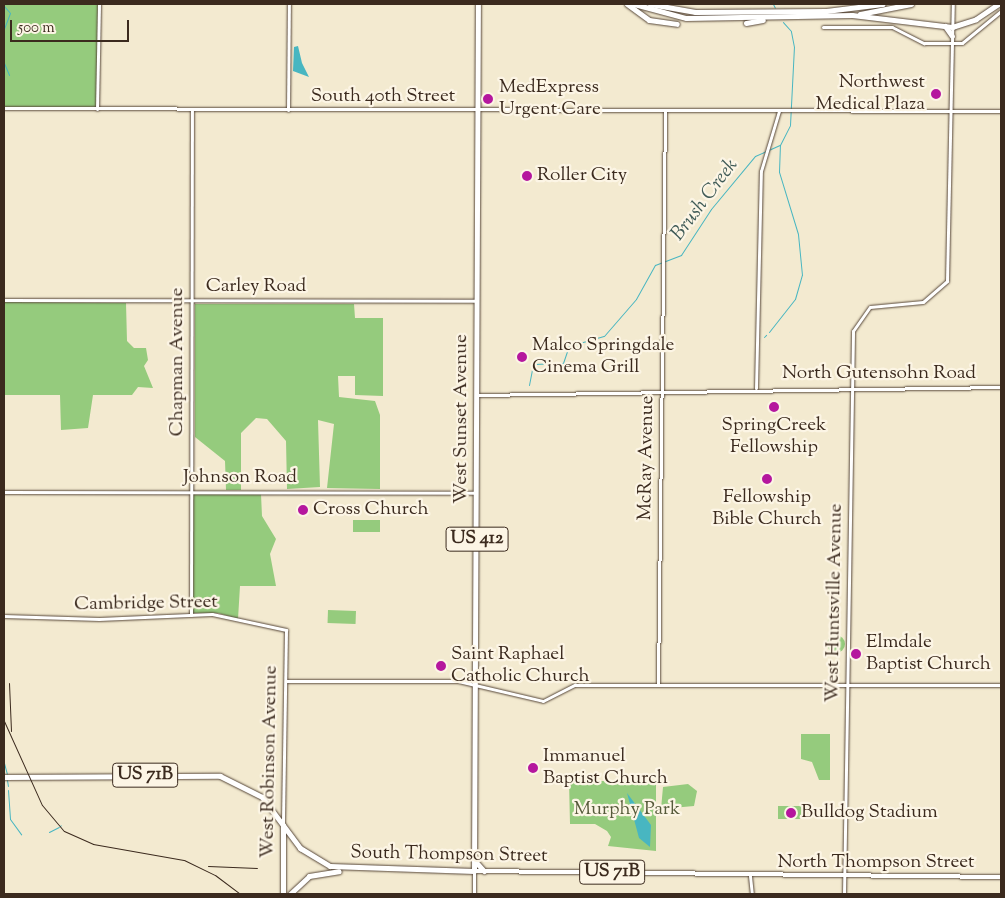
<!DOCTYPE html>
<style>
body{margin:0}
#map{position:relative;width:1005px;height:898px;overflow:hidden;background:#f3ead0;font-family:"Sorts Mill Goudy",serif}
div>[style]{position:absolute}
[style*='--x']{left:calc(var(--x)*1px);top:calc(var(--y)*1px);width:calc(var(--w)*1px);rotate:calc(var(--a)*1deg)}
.green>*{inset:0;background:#95cb7d;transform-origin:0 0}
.round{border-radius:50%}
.water>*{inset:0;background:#48b6c1}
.stream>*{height:1px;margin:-0.5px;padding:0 0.5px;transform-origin:0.5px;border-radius:0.5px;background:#48b6c1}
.roads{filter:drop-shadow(0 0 1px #574739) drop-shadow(0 0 1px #574739)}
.secondary>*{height:3px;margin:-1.5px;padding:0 1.5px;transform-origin:1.5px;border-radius:1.5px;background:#fff}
.primary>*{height:4px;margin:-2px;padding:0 2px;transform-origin:2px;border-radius:2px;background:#fff}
.highway>*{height:5px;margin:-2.5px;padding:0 2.5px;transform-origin:2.5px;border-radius:2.5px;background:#fff}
.rail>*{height:1px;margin:-0.5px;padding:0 0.5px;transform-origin:0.5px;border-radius:0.5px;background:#3b2a1e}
.dots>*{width:14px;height:14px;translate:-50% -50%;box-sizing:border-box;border:2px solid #fcf5e5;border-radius:50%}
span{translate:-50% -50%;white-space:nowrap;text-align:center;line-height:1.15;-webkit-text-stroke:4.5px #fcf5e5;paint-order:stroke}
.shield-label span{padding:1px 4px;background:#fcf5e5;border:1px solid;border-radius:4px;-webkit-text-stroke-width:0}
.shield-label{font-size:18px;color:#3b2a1e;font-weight:700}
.poi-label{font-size:19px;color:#3b2a1e}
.right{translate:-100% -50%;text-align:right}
.left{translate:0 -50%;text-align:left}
.street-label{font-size:19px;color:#3b2a1e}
.park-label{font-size:19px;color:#565a3a}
.water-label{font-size:20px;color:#405b57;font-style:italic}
.frame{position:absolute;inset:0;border:5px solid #3b2a1e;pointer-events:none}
.scale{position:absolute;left:10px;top:20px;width:119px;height:22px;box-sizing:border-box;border:2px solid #3b2a1e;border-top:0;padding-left:6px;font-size:15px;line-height:18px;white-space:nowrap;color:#3b2a1e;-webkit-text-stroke:4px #fcf5e5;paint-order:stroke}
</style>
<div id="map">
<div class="green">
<div style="left:4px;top:4px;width:95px;height:104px"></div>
<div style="clip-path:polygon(4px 302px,126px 303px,127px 341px,134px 348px,146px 348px,148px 360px,144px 366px,153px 388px,138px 387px,132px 395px,93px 395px,88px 428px,61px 430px,60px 395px,4px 395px)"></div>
<div style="clip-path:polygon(195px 304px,354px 304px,355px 318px,383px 318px,383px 396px,355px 395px,355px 376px,338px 376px,339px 397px,375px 401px,380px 415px,380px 489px,327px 488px,334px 424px,318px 420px,320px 487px,287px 489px,286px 441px,267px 419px,256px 418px,241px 433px,241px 490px,226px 490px,225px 461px,195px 437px)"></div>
<div style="clip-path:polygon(193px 494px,261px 494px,262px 516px,276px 539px,270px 554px,276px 586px,240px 586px,238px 619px,218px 613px,193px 613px)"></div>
<div style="left:353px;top:520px;width:27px;height:12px"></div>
<div style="left:328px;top:610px;width:28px;height:13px;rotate:2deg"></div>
<div class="round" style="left:827px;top:635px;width:18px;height:18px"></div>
<div style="clip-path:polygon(801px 734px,830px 734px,830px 780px,819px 780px,812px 762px,801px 759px)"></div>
<div style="clip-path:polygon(569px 781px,656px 781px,656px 851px,608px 846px,611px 837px,607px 831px,595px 824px,570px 824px)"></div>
<div style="clip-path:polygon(688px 784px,697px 791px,694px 806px,661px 809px,663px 787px)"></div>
<div style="left:778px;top:806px;width:27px;height:13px"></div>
</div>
<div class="water">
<div style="clip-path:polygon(298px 46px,302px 63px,309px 77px,293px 71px,294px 47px)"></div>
<div style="clip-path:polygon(627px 793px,651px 825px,650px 847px,639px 838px)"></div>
</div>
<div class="stream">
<div style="--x:773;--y:4;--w:4;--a:63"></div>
<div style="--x:4;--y:6;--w:9;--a:49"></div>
<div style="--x:10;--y:13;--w:17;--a:111"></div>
<div style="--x:4;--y:63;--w:13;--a:67"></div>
<div style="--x:769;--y:332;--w:42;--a:-51.8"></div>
<div style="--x:795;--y:299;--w:25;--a:-74"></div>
<div style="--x:802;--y:275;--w:41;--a:-95.6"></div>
<div style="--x:798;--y:234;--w:65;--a:-107"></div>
<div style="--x:779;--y:172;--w:27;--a:-88"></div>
<div style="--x:764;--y:337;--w:3;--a:-45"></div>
<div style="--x:529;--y:385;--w:21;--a:-79"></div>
<div style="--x:533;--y:364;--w:30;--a:-2"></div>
<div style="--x:563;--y:363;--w:18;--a:-71"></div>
<div style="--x:569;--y:346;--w:36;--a:-16"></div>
<div style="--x:604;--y:336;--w:49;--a:-49.1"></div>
<div style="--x:636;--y:299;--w:39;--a:-61"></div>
<div style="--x:655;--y:265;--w:28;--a:-21"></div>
<div style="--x:681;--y:255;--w:55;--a:-56.9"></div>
<div style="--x:711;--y:209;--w:69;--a:-50.3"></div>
<div style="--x:755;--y:156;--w:27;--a:-24"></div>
<div style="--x:780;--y:145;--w:22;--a:-63"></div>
<div style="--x:790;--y:125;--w:78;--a:-87.1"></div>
<div style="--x:794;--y:47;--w:16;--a:-101"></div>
<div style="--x:791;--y:31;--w:12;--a:-132"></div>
<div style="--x:4;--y:763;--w:11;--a:75"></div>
<div style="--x:7;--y:780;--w:6;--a:81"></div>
<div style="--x:8;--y:790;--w:29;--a:86"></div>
<div style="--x:10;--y:819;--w:19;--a:54"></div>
<div style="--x:60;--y:826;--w:1;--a:-45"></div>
<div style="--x:49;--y:832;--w:11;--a:-27"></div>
</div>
<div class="roads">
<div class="secondary">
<div style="--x:823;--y:27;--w:69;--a:0"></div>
<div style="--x:892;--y:27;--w:36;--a:27"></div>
<div style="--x:924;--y:43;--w:38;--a:0"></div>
<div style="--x:962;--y:43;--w:50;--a:-39.4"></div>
<div style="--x:4;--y:108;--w:997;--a:0.17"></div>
<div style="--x:97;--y:109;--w:105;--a:-88.9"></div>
<div style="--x:288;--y:110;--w:106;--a:-89.5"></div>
<div style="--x:4;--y:300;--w:473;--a:0.1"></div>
<div style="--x:756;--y:388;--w:217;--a:-88.7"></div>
<div style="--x:761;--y:171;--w:63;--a:-73.3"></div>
<div style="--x:477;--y:395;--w:524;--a:-0.87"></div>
<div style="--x:4;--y:492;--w:472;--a:0.1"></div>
<div style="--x:191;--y:615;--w:505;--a:-89.89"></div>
<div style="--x:4;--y:616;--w:95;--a:1.8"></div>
<div style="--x:99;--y:619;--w:113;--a:-2.5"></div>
<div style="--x:212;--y:614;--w:76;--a:12.2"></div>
<div style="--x:286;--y:630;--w:194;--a:90.9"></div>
<div style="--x:286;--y:681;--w:172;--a:0"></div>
<div style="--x:458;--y:681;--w:87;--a:13.2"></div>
<div style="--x:543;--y:701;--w:36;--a:-27"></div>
<div style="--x:575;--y:685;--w:426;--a:0"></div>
<div style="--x:658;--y:685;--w:574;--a:-89.3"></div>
<div style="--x:750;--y:876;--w:18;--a:84"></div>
<div style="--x:474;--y:894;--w:23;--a:-90"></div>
<div style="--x:844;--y:894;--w:563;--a:-89.08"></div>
<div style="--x:853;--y:331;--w:29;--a:-55"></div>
<div style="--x:870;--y:307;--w:53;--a:-5.4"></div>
<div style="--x:923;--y:302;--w:32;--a:-41"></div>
<div style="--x:947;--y:281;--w:277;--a:-88.8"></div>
</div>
<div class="primary">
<div style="--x:474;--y:871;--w:527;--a:0.65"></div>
</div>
<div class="highway">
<div style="--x:627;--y:4;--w:27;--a:36"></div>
<div style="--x:649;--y:20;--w:28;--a:8"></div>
<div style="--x:634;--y:4;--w:54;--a:15.1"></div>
<div style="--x:686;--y:18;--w:166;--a:-1"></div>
<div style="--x:852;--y:15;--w:101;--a:6.8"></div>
<div style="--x:952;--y:27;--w:25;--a:-18"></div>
<div style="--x:976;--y:19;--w:27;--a:-34"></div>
<div style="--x:650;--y:4;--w:46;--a:10.1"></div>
<div style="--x:695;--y:12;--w:131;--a:-0.4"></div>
<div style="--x:826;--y:11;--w:57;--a:-7"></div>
<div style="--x:860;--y:14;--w:52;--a:-11.1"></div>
<div style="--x:746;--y:23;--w:17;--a:-10"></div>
<div style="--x:945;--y:26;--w:12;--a:55"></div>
<div style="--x:4;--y:777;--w:216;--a:-0.3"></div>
<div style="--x:220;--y:776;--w:47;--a:26.6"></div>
<div style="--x:262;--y:797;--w:64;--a:53.3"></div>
<div style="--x:300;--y:848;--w:35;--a:31"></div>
<div style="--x:330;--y:866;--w:144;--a:2"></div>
<div style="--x:474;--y:871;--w:867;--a:-89.74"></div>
<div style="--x:474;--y:860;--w:15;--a:48"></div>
<div style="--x:283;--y:894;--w:69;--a:-90"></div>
<div style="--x:290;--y:894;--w:26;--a:-43"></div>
<div style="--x:309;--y:876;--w:30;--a:-9"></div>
</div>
</div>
<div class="rail">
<div style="--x:9;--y:683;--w:48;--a:87.6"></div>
<div style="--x:4;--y:721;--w:92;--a:65.7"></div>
<div style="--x:42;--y:805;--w:34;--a:50"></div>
<div style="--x:64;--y:831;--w:32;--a:24"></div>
<div style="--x:93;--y:844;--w:92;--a:10"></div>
<div style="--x:184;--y:860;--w:34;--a:26"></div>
<div style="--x:215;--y:875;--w:31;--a:37"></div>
<div style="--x:208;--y:866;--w:49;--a:2.3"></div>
</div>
<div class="dots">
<div style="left:936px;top:94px;background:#b5179e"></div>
<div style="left:488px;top:99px;background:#b5179e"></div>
<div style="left:527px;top:176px;background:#b5179e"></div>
<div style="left:522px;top:357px;background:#b5179e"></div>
<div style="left:774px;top:407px;background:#b5179e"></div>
<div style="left:767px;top:479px;background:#b5179e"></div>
<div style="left:303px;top:510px;background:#b5179e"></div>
<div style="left:856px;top:654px;background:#b5179e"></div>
<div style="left:441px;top:666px;background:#b5179e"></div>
<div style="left:533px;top:768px;background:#b5179e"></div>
<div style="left:791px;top:813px;background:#b5179e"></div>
</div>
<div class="shield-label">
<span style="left:477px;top:539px">US 412</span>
<span style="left:145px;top:775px">US 71B</span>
<span style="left:612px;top:872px">US 71B</span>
</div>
<div class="poi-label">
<span class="right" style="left:925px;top:94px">Northwest<br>Medical Plaza</span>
<span class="left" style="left:499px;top:99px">MedExpress<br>Urgent Care</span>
<span class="left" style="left:537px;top:176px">Roller City</span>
<span class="left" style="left:532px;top:357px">Malco Springdale<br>Cinema Grill</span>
<span style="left:774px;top:437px">SpringCreek<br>Fellowship</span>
<span style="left:767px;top:509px">Fellowship<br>Bible Church</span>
<span class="left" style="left:313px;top:510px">Cross Church</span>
<span class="left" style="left:866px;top:654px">Elmdale<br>Baptist Church</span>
<span class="left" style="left:451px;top:666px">Saint Raphael<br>Catholic Church</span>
<span class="left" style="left:543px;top:768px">Immanuel<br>Baptist Church</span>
<span class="left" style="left:801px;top:813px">Bulldog Stadium</span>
</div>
<div class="street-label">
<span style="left:383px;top:97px">South 40th Street</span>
<span style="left:256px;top:287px">Carley Road</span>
<span style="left:178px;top:362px;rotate:-90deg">Chapman Avenue</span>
<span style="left:879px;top:374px">North Gutensohn Road</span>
<span style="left:462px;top:419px;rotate:-90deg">West Sunset Avenue</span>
<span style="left:647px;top:458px;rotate:-89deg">McRay Avenue</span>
<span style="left:240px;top:478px">Johnson Road</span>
<span style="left:835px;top:603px;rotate:-89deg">West Huntsville Avenue</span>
<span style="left:146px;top:604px;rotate:-1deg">Cambridge Street</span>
<span style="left:270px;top:762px;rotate:-89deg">West Robinson Avenue</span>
<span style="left:449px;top:855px;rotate:1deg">South Thompson Street</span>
<span style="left:876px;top:863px">North Thompson Street</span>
</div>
<div class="park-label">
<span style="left:627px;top:810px">Murphy Park</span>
</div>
<div class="water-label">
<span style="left:705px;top:200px;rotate:-53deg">Brush Creek</span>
</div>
<div class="frame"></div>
<div class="scale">500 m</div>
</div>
